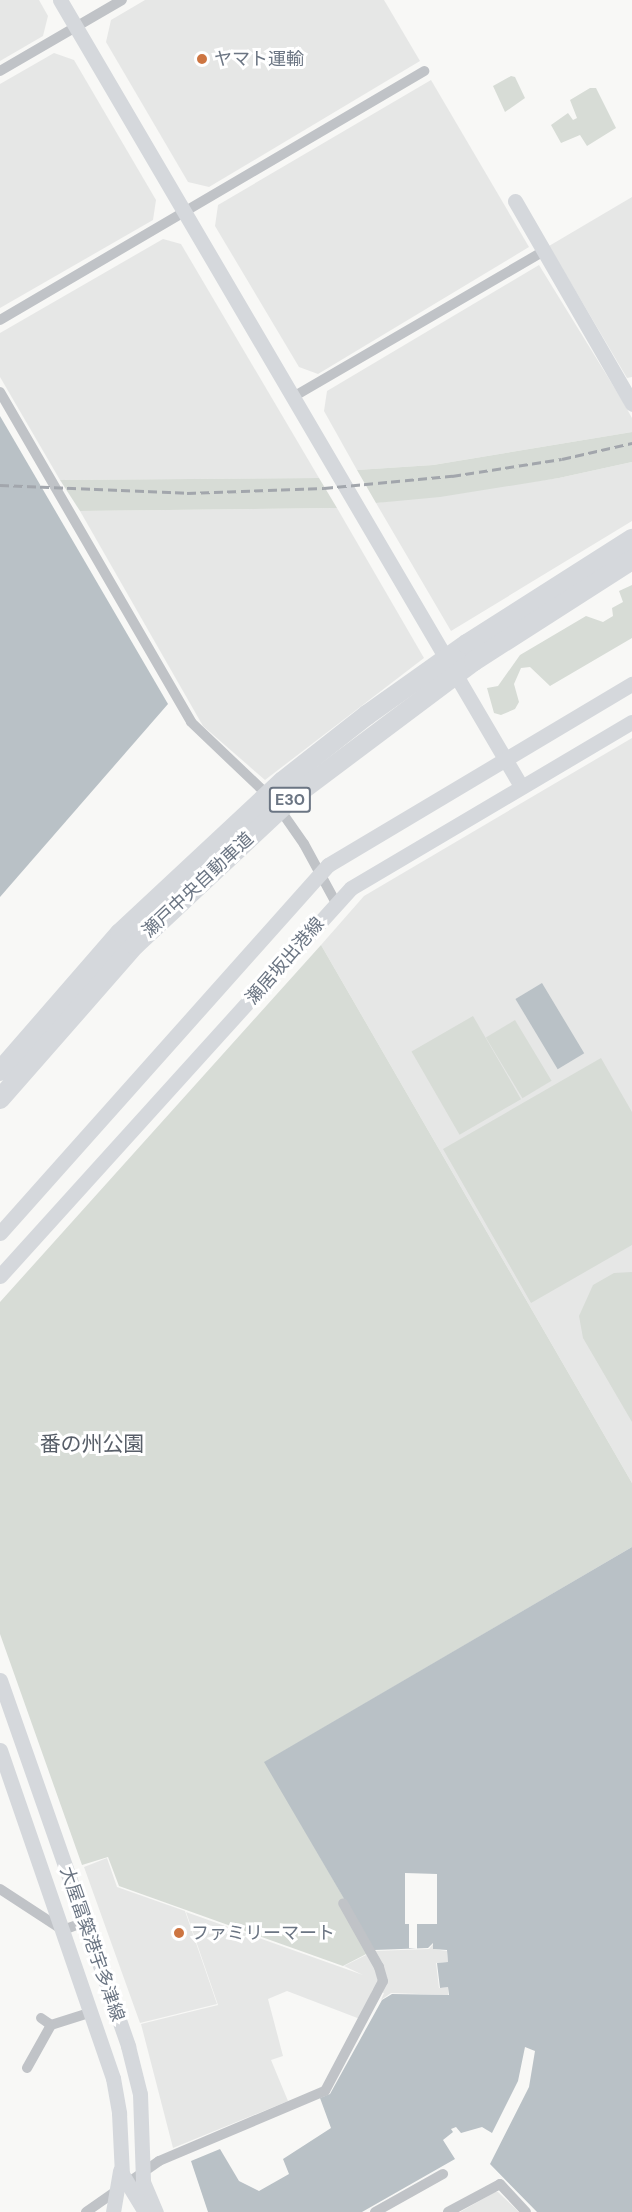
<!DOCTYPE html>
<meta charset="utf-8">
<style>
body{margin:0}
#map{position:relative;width:632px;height:2212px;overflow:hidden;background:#f8f8f6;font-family:"DM Sans","Noto Sans JP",sans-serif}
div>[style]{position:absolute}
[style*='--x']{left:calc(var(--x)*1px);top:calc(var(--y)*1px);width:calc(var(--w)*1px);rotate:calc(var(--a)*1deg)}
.built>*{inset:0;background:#e6e7e6}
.green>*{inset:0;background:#d7dcd6;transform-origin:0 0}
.water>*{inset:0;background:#b9c1c6;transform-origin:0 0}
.pier>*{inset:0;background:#f8f8f6}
.street>*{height:10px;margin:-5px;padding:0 5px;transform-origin:5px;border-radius:5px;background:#c0c3c7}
.secondary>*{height:15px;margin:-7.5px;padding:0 7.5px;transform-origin:7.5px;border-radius:7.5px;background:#d5d8dc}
.highway>*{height:20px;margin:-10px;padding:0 10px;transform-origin:10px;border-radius:10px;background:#d5d8dc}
.rail>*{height:3px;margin-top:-1.5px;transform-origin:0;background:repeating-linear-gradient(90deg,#a2a6ac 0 9px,transparent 0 13.5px)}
.dots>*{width:16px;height:16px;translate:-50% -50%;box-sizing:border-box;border:3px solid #fff;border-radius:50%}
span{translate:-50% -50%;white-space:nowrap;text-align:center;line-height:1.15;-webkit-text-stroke:6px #fff;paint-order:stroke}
.shield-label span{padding:2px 4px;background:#fff;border:2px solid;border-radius:4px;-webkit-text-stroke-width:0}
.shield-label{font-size:16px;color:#6b7583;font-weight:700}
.poi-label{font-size:18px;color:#6b7583}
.left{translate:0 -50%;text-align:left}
.street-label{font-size:18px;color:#6b7583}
.quarter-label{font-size:21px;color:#585f69}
</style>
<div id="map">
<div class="built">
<div style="clip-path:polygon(0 0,39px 0,48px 16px,43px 36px,0 61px)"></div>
<div style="clip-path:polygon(145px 0,384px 0,420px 61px,209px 187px,188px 182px,106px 42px,111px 20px)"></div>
<div style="clip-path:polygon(54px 53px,74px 60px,156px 200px,153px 220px,0 308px,0 84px)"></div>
<div style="clip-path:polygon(431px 80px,529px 247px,318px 374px,299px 367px,215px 226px,218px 205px)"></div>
<div style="clip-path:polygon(632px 197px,632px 377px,627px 378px,549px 246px)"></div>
<div style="clip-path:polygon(163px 239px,181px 244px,319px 478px,60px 480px,0 377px,0 333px)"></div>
<div style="clip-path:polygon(539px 265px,622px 400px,632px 418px,632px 432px,433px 465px,357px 470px,324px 411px,327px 391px)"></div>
<div style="clip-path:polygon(632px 462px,632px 521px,451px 631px,376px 503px,559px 478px)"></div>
<div style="clip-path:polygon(337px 508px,424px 658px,265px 780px,203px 726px,80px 511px)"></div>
<div style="clip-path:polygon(632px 738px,632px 1483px,321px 945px,364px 896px)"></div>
<div style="clip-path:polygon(107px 1858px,117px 1887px,185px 1911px,217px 2004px,140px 2023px,84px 1867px)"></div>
<div style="clip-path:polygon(186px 1912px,363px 1975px,344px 1966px,374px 1951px,429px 1949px,433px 1944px,433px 1949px,447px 1951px,448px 1962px,436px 1963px,439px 1988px,448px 1987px,448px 1995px,391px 1993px,381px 2000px,384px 1993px,373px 1989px,360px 2019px,287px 1991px,268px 1999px,283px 2056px,271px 2060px,288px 2101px,173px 2148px,141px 2024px,218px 2005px)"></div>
<div style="clip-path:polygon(498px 2192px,519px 2212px,460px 2212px,495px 2192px)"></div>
</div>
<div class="green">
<div style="clip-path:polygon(511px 76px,515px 77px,525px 98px,505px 112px,493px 86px)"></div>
<div style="clip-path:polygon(590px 88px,596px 88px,616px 128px,587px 146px,580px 135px,561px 143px,551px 125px,568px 113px,573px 120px,577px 118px,570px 100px)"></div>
<div style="clip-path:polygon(632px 432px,632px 462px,559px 478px,440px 497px,376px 503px,357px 470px,433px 465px)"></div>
<div style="clip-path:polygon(319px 478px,337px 508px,80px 511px,60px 480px)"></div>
<div style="clip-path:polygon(632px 585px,632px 638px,550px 686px,530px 667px,521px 668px,514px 684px,519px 702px,515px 709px,501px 715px,494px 713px,487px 688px,498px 686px,520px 655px,586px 616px,603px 622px,613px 616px,612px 608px,623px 602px,619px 591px)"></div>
<div style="clip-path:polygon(321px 945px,632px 1483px,632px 1547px,265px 1762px,374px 1950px,343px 1966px,119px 1886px,108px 1857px,82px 1865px,0 1634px,0 1302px)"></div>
<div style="left:473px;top:1016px;width:96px;height:71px;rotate:60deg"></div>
<div style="left:515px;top:1020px;width:71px;height:34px;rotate:59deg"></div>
<div style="clip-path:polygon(601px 1058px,632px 1112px,632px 1245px,531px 1303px,443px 1149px)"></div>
<div style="clip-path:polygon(632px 1272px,632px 1422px,583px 1338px,579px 1316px,593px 1285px,614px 1273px)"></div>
</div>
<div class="water">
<div style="clip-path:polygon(0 416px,168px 704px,0 897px)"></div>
<div style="left:542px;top:983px;width:82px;height:31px;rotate:59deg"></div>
<div style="clip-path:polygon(632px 1547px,632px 2212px,537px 2212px,490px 2164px,529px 2087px,535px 2051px,525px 2047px,518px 2081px,492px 2133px,482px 2127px,461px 2133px,456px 2127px,451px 2129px,453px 2132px,443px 2140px,455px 2159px,362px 2212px,208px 2212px,191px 2161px,220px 2149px,239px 2181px,259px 2191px,289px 2174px,283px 2159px,331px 2128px,320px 2098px,330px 2094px,382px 2000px,392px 1994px,449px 1995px,448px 1987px,440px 1988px,437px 1963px,448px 1962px,447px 1950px,433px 1949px,433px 1943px,428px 1948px,374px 1950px,264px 1762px)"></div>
</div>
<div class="pier">
<div style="clip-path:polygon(405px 1873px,437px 1874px,437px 1924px,417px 1924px,417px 1949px,409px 1948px,409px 1924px,405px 1924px)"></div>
</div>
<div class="street">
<div style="--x:0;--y:71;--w:141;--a:-30.2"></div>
<div style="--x:0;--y:320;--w:492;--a:-30.4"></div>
<div style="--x:0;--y:392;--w:381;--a:59.9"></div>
<div style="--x:191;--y:722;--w:115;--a:43.6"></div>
<div style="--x:274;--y:801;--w:52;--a:55.1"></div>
<div style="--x:304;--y:844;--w:67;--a:61.5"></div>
<div style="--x:293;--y:397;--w:290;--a:-30.2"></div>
<div style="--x:0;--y:1889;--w:75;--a:33.1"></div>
<div style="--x:63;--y:1930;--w:23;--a:-20"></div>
<div style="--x:41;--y:2018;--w:12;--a:35"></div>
<div style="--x:51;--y:2025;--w:43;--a:-17.6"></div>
<div style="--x:27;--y:2068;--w:49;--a:-60.8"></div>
<div style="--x:86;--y:2212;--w:89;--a:-34.9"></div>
<div style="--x:159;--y:2161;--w:180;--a:-22.9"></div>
<div style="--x:325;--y:2091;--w:124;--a:-62.2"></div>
<div style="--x:383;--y:1981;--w:15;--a:-106"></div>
<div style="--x:379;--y:1967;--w:73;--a:-119.4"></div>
<div style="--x:375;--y:2212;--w:78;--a:-29.2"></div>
<div style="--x:448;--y:2212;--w:59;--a:-28.3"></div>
<div style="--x:500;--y:2184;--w:38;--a:47"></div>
</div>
<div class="secondary">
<div style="--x:60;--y:0;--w:911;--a:59.61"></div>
<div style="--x:515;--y:201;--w:234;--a:60"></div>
<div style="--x:0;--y:1233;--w:493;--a:-48.3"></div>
<div style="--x:328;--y:865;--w:354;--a:-30.8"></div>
<div style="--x:0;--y:1276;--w:523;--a:-47.87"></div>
<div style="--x:351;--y:888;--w:326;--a:-30.6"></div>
<div style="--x:0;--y:1680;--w:388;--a:70.7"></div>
<div style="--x:128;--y:2046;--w:49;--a:76"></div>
<div style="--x:140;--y:2094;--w:88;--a:88"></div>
<div style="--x:143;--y:2182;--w:33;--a:67"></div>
<div style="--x:0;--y:1750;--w:347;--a:71"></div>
<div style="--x:113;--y:2078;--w:36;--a:80"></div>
<div style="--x:119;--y:2113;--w:61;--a:87.2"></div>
<div style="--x:122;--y:2174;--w:44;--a:58.8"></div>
<div style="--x:113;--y:2212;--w:42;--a:-80.3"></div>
</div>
<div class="highway">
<div style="--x:0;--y:1071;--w:183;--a:-49"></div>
<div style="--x:120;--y:933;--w:223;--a:-43"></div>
<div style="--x:283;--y:781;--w:107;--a:-38.2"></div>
<div style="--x:367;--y:715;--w:123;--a:-35.4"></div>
<div style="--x:467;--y:644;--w:196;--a:-32.5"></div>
<div style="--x:0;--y:1099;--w:205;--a:-48.8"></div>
<div style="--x:135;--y:945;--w:218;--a:-43.1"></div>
<div style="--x:294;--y:796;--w:225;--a:-36.9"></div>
<div style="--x:474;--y:661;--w:188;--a:-32.6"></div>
</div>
<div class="rail">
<div style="--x:0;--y:485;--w:187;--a:2.4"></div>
<div style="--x:187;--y:493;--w:137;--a:-2.1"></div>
<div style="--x:324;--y:488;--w:129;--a:-5.4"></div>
<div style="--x:452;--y:476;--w:111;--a:-8.8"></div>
<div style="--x:562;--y:459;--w:72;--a:-12.9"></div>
</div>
<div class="dots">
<div style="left:202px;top:59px;background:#cd7541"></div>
<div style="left:179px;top:1933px;background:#cd7541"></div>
</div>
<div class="shield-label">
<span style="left:290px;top:800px">E30</span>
</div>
<div class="poi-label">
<span class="left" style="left:214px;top:59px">ヤマト運輸</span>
<span class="left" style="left:191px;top:1933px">ファミリーマート</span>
</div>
<div class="street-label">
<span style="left:198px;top:885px;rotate:-43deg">瀬戸中央自動車道</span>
<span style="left:285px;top:961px;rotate:-49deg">瀬居坂出港線</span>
<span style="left:92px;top:1944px;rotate:71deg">大屋冨築港宇多津線</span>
</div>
<div class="quarter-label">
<span style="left:92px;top:1444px">番の州公園</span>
</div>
</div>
